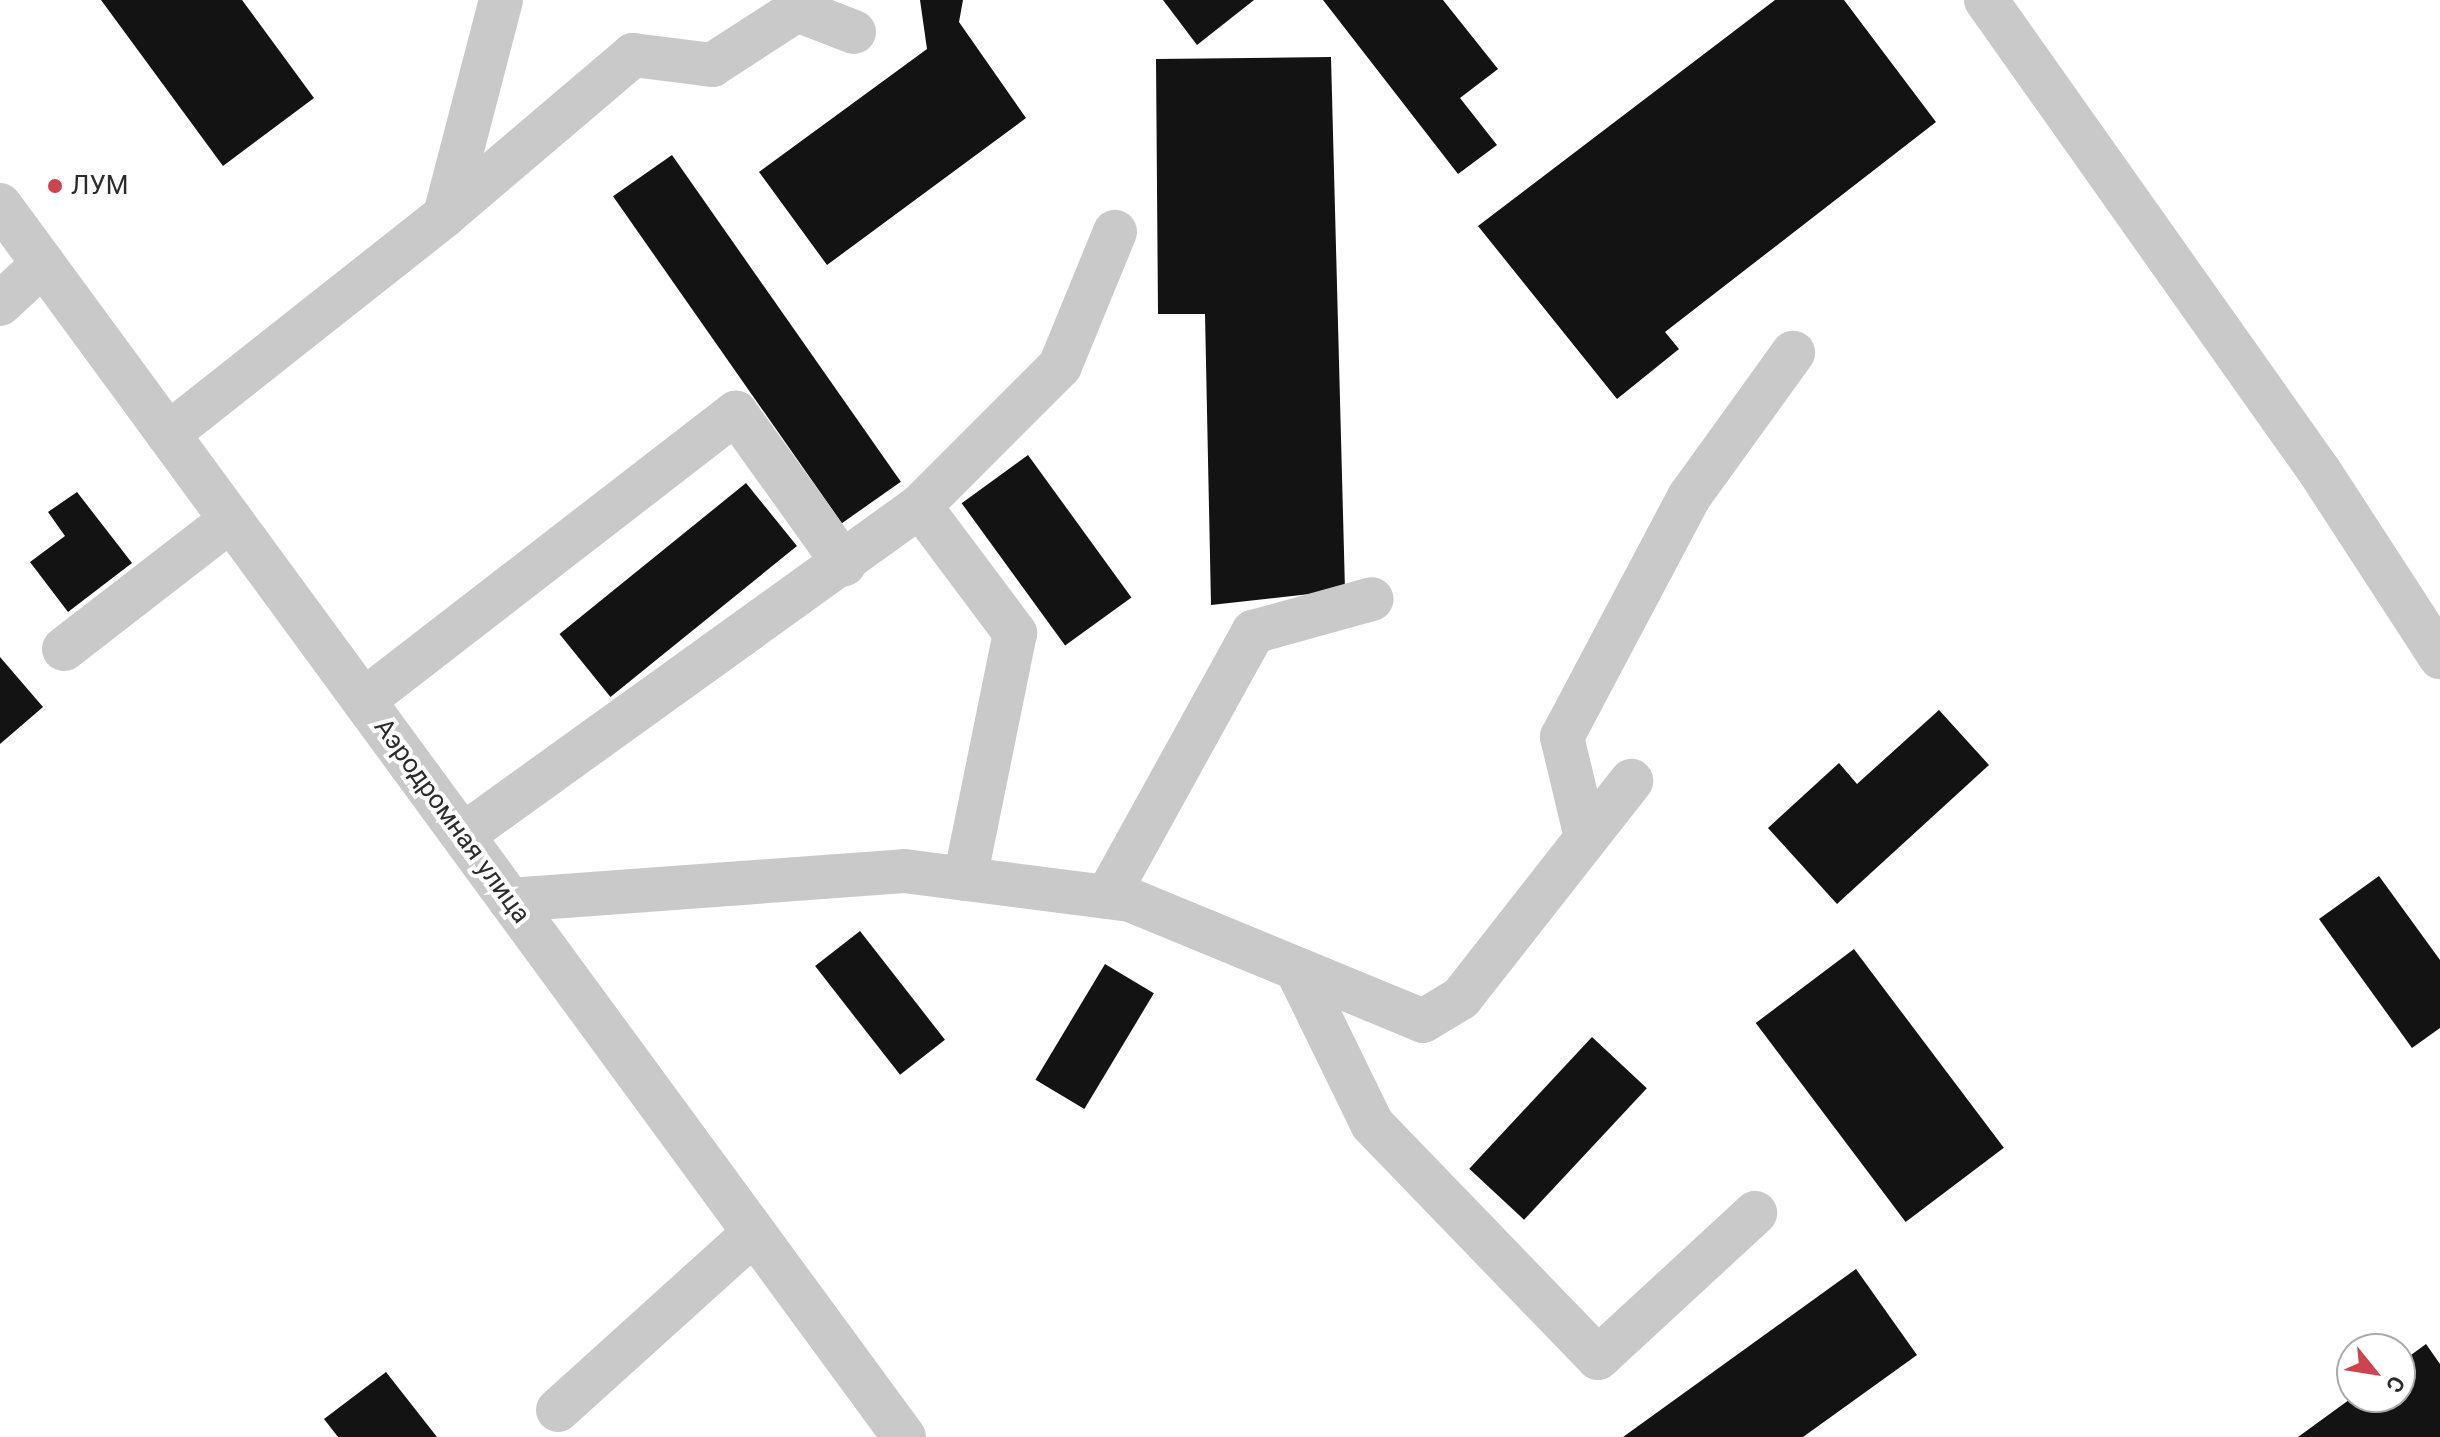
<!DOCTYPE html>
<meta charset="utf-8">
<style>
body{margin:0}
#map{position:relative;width:2440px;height:1437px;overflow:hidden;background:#fff;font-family:Roboto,sans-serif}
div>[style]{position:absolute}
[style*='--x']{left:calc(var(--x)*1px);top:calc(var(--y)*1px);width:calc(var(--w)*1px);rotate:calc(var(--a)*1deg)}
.building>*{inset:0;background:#131313;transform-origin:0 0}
.minor>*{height:44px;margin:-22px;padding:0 22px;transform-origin:22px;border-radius:22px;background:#c9c9c9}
.dots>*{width:22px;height:22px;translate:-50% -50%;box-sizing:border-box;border:4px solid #fff;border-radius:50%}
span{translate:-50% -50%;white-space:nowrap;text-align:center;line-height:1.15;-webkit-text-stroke:8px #fff;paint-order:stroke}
.poi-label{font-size:26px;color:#2c2c2c}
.left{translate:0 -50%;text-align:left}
.street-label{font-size:26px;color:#2c2c2c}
.north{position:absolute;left:2336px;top:1333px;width:80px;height:80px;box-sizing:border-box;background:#fff;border:2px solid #ababab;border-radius:50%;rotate:120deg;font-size:22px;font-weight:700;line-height:32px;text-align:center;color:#2c2c2c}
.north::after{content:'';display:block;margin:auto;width:28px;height:36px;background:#cd434e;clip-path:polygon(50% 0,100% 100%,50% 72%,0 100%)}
</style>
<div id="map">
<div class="building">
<div style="clip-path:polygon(101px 0,242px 0,314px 98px,223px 166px)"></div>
<div style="clip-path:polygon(920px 0,963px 0,959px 22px,1026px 118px,827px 265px,759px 172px,927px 49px)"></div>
<div style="clip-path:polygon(1163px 0,1254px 0,1197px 45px)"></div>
<div style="clip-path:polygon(1323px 0,1443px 0,1498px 69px,1460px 98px,1497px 145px,1458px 174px)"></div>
<div style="clip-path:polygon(1775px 0,1844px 0,1936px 122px,1665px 332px,1679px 349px,1617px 399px,1478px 226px)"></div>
<div style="clip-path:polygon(1331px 57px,1345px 590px,1211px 605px,1205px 314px,1158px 314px,1156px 59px)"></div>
<div style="left:672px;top:155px;width:399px;height:72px;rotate:55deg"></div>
<div style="left:1028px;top:455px;width:176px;height:82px;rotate:54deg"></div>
<div style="left:746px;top:483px;width:81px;height:240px;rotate:51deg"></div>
<div style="clip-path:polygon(77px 492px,132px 563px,68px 612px,30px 562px,65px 536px,48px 512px)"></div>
<div style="clip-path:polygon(0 657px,43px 707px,0 744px)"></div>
<div style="clip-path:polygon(1939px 710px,1989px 765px,1837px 904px,1768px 828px,1839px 763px,1857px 784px)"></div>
<div style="clip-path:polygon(2379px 876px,2440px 960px,2440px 1028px,2412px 1048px,2319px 919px)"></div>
<div style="left:860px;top:931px;width:138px;height:57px;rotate:52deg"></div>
<div style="left:1854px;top:949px;width:249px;height:123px;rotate:53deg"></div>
<div style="left:1105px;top:964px;width:57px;height:135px;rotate:31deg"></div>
<div style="left:1592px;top:1037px;width:75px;height:180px;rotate:43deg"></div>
<div style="clip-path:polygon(1856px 1269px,1917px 1355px,1803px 1437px,1623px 1437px)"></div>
<div style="clip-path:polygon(2426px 1344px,2440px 1364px,2440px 1437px,2298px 1437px,2353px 1397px,2400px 1397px,2400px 1363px)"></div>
<div style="clip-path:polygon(386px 1372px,437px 1437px,338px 1437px,324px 1419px)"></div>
</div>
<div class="minor">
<div style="--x:1986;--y:0;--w:578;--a:54.72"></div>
<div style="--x:2320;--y:472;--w:221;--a:57"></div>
<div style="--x:0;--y:205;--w:1528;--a:53.73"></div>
<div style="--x:445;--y:215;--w:222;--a:-75.4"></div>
<div style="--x:0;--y:304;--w:59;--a:-42.9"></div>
<div style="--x:168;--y:434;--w:353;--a:-38.3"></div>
<div style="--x:445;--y:215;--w:247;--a:-40.4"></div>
<div style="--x:633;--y:55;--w:80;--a:7.2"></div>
<div style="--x:712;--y:65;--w:101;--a:-32.9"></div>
<div style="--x:797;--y:10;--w:61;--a:21.1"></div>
<div style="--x:920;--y:506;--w:198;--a:-45"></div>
<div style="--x:1060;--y:366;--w:145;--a:-67.7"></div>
<div style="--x:64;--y:649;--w:211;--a:-37.7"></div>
<div style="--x:364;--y:700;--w:470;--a:-37.7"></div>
<div style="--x:736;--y:413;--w:186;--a:54.4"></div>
<div style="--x:463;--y:835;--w:563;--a:-35.75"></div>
<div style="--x:920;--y:506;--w:159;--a:53.2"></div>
<div style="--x:1015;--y:633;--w:251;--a:101.5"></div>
<div style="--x:1586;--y:837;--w:103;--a:-103.5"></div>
<div style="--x:1562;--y:737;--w:272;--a:-62.1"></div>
<div style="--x:1689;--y:497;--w:178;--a:-54.2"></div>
<div style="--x:1107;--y:897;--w:303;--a:-61.1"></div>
<div style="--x:1253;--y:632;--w:123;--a:-15.5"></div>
<div style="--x:510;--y:900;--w:395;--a:-4.2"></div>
<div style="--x:904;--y:871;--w:228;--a:7.3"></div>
<div style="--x:1130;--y:900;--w:317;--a:22.4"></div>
<div style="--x:1423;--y:1021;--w:44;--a:-31.2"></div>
<div style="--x:1461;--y:998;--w:276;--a:-51.9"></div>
<div style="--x:1298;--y:972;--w:169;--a:64"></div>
<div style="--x:1372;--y:1124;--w:325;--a:46"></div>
<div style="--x:1598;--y:1358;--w:214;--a:-42.7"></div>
<div style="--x:558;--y:1410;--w:264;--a:-42.1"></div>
</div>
<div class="dots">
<div style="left:55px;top:186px;background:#cd434e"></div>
</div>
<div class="poi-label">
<span class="left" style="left:71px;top:186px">ЛУМ</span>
</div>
<div class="street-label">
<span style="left:452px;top:821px;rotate:54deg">Аэродромная улица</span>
</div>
<div class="north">С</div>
</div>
